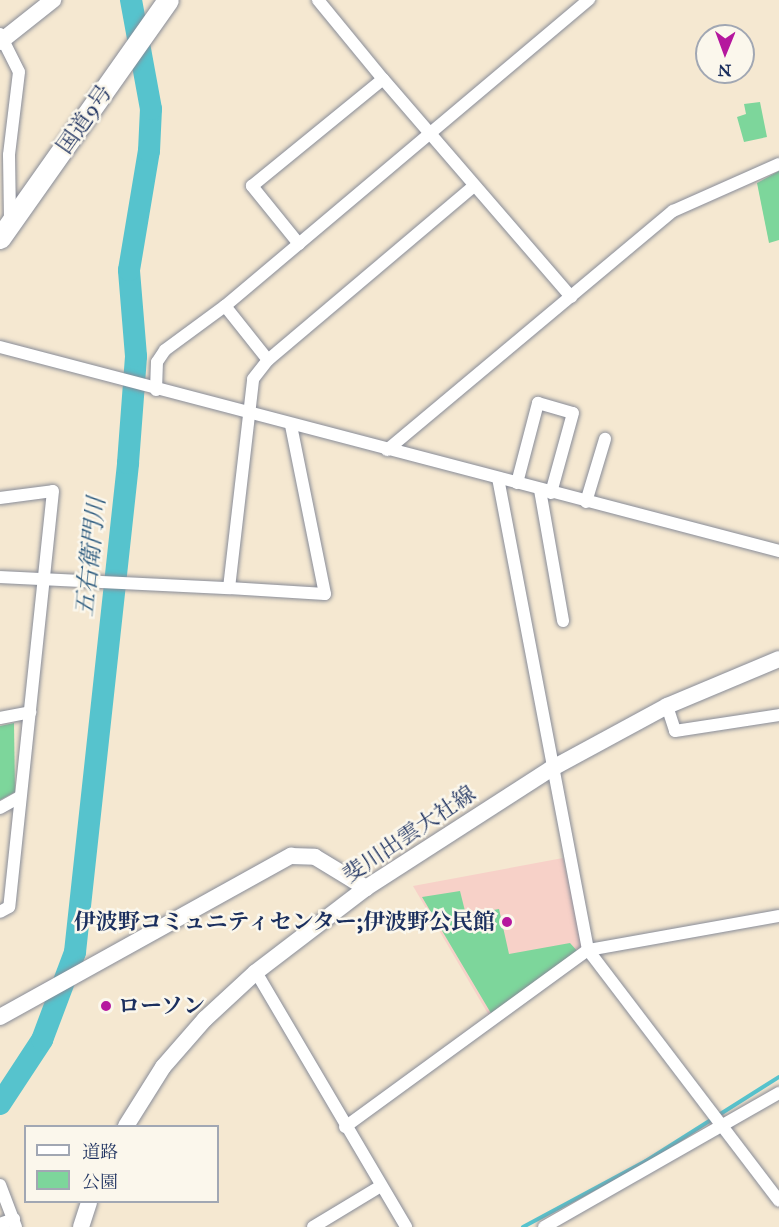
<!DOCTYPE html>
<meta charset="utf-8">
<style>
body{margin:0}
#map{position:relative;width:779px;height:1227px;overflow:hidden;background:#f5e8d1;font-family:"IM FELL Great Primer","Noto Serif JP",serif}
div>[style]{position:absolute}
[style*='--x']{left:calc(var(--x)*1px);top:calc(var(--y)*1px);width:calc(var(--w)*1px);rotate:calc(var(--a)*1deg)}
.built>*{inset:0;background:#f7d1c8}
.green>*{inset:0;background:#7dd69b}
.stream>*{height:4px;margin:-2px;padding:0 2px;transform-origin:2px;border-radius:2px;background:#56c3cd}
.river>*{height:22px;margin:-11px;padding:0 11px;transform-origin:11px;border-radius:11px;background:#56c3cd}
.roads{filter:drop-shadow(0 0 2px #888c98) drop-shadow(0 0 2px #888c98)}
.street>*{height:12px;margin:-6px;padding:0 6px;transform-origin:6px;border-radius:6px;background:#fff}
.secondary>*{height:16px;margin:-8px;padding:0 8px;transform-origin:8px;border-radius:8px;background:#fff}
.highway>*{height:21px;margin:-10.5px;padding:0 10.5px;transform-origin:10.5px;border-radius:10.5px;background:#fff}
.dots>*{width:16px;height:16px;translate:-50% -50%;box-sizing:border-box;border:3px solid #fbf7ec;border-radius:50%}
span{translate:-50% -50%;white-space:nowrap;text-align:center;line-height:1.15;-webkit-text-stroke:5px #fbf7ec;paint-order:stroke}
.street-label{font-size:22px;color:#1b2f5e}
.poi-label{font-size:22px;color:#1b2f5e;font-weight:700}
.right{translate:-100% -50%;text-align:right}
.left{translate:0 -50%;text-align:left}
.water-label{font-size:24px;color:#2d5b7f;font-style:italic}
.legend{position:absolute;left:24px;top:1125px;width:195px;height:78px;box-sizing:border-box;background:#fbf7ec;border:2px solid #a1a7b3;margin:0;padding:8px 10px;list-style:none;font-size:18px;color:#1b2f5e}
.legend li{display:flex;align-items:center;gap:12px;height:30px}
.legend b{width:30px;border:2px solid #a1a7b3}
.north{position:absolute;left:695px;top:24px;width:60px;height:60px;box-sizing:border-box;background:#fbf7ec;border:2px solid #a1a7b3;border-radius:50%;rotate:181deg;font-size:16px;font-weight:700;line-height:24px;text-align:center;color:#1b2f5e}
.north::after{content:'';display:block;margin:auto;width:21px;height:27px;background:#b5179e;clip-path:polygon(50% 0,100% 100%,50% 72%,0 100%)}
</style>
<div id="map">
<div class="built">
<div style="clip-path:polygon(563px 858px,585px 951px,491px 1019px,413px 886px)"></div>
</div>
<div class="green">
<div style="clip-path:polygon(760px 102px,767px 137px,744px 142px,737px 117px,746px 114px,744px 104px)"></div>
<div style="clip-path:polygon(779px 171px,779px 240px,769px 243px,757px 183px)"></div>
<div style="clip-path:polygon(14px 723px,15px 792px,0 800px,0 726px)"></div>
<div style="clip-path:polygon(460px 891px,466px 915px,499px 909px,509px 954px,570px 943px,579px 953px,492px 1015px,422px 897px)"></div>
</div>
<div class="stream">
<div style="--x:523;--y:1227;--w:140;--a:-28.2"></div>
<div style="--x:646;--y:1161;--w:157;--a:-32.3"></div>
</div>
<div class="river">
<div style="--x:0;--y:1104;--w:77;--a:-56.7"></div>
<div style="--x:42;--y:1040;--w:94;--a:-69.4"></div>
<div style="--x:75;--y:952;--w:492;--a:-83.8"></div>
<div style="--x:128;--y:463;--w:107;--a:-85.7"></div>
<div style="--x:136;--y:356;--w:86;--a:-94.7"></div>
<div style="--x:129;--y:270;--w:121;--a:-80.5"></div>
<div style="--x:149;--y:151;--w:42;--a:-87.3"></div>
<div style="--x:151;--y:109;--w:111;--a:-100.4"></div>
</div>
<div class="roads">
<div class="street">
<div style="--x:318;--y:0;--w:102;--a:50.6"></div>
<div style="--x:0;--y:34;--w:42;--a:63.4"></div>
<div style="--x:19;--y:72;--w:84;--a:96.9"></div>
<div style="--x:9;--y:155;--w:65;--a:89.1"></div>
<div style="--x:299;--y:244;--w:75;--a:-129"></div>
<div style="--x:252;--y:186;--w:169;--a:-39.2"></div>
<div style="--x:383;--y:79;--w:288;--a:49.2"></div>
<div style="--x:0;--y:347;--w:805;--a:14.67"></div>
<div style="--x:268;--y:360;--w:69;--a:-128.5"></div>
<div style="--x:225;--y:306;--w:476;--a:-40.1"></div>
<div style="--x:156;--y:390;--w:28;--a:-88"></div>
<div style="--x:157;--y:362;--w:14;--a:-56"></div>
<div style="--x:165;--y:350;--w:74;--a:-36.3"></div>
<div style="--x:387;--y:450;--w:373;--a:-39.9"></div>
<div style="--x:673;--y:211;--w:116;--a:-23.9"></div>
<div style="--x:498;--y:478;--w:481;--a:79.2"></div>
<div style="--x:588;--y:950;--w:315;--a:52.7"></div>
<div style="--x:517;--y:483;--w:83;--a:-75.3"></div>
<div style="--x:538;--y:403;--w:36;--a:16"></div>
<div style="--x:573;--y:413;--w:83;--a:105.4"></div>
<div style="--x:540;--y:490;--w:133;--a:80"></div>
<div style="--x:0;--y:498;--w:53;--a:-7.5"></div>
<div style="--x:53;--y:491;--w:418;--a:96"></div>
<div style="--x:9;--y:907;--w:10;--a:151"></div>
<div style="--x:586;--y:502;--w:66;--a:-73.2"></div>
<div style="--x:0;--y:577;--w:229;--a:2.8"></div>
<div style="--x:229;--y:588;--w:210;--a:-83.4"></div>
<div style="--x:253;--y:379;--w:24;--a:-52"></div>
<div style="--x:268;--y:360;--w:268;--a:-40.2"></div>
<div style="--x:229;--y:588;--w:96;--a:3.6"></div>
<div style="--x:325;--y:594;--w:171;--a:-101.4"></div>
<div style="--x:667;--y:706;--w:26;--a:72"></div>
<div style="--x:675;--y:731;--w:105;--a:-8.7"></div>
<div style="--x:0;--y:718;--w:31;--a:-11"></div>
<div style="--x:0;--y:808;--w:23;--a:-29"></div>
<div style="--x:256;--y:972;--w:296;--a:59.5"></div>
<div style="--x:345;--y:1127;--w:301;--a:-36.1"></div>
<div style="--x:588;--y:950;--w:194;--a:-10.1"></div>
<div style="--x:0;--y:1185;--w:45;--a:69.1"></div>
<div style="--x:0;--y:1224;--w:15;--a:-20"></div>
<div style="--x:313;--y:1227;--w:79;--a:-31.1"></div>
<div style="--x:544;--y:1227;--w:271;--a:-29.7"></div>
</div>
<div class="secondary">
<div style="--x:0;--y:42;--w:68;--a:-38.4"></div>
<div style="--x:0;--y:1017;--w:333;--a:-29"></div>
<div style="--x:291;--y:856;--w:24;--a:2"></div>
<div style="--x:315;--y:857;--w:60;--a:31.3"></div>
<div style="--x:126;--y:1126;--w:70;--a:-57.9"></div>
<div style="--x:163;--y:1067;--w:64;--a:-48.8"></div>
<div style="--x:205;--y:1019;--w:69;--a:-42.7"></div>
<div style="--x:256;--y:972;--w:138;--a:-37.4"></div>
<div style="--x:366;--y:888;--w:220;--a:-32.8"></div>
<div style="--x:551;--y:769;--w:132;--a:-28.5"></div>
<div style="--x:667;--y:706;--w:121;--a:-22.8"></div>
<div style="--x:81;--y:1227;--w:26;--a:-72"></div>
</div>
<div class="highway">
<div style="--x:0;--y:238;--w:291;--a:-54.8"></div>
</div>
</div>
<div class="dots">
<div style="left:507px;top:922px;background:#b5179e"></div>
<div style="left:106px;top:1006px;background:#b5179e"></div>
</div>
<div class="street-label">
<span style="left:84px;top:119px;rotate:-55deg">国道9号</span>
<span style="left:409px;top:834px;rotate:-34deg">斐川出雲大社線</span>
</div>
<div class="poi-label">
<span class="right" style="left:495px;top:922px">伊波野コミュニティセンター;伊波野公民館</span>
<span class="left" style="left:118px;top:1006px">ローソン</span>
</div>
<div class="water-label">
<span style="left:91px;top:557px;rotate:-84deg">五右衛門川</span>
</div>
<ul class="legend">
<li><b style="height:8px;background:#fff"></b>道路</li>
<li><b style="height:16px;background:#7dd69b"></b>公園</li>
</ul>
<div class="north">N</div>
</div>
